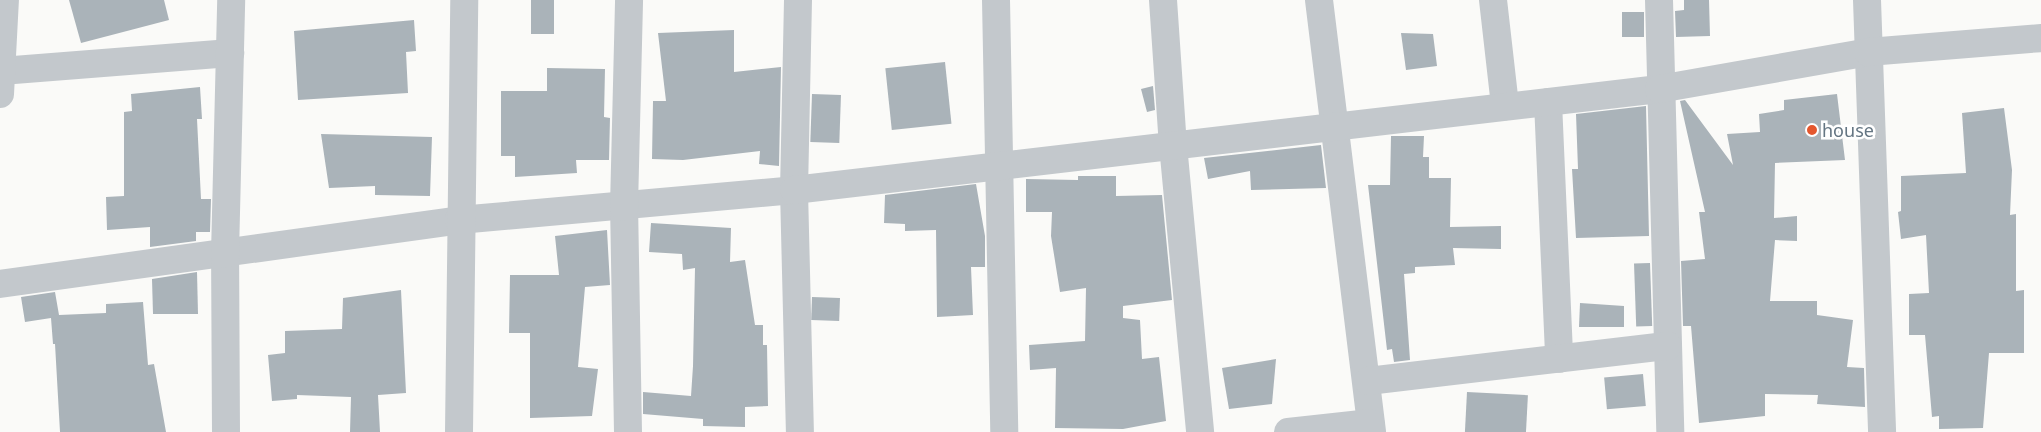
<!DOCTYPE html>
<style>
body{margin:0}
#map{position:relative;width:2041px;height:432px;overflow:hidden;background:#fafaf8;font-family:"Noto Sans",sans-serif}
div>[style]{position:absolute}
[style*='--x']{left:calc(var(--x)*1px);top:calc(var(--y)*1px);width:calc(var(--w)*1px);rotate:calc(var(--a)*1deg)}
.building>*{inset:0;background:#aab3b9;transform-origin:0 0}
.minor>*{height:28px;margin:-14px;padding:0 14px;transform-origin:14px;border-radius:14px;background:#c3c8cc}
.dots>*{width:14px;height:14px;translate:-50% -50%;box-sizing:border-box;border:2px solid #fff;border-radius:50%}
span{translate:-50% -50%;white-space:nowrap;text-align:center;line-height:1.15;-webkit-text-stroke:5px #fff;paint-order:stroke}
.poi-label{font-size:18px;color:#657683}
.left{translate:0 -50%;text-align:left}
</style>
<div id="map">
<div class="building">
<div style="clip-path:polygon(69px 0,164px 0,169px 20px,81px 43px)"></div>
<div style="left:531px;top:0;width:23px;height:34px"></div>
<div style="clip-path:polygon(1684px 0,1709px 0,1710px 36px,1676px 37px,1675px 11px,1684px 10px)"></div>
<div style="left:1644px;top:12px;width:25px;height:22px;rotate:90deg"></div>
<div style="clip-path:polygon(414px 20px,416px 51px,406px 52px,408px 93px,298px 100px,294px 31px)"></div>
<div style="clip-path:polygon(734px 30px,734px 72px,781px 67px,779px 166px,759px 164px,760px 151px,683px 160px,652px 159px,653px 101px,666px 101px,658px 33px)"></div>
<div style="clip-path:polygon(1401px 33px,1433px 34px,1437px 66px,1406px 70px)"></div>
<div style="left:945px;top:62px;width:62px;height:60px;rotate:84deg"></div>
<div style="clip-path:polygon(547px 68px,605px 69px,604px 117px,610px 118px,609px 160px,576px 160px,577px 173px,515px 177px,515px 156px,501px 156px,501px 91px,547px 91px)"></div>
<div style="clip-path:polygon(1153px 86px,1155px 110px,1147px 112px,1141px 89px)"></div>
<div style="clip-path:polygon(200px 87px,202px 119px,197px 119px,201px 199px,211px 199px,210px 232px,196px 232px,196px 241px,150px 247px,150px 227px,107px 230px,106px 197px,124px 196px,124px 112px,132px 111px,131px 94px)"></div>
<div style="left:812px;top:94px;width:29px;height:48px;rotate:2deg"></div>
<div style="clip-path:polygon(1837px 94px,1845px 160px,1775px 163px,1774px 218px,1797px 216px,1797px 241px,1775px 240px,1770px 301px,1817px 301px,1817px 315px,1853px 320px,1847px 367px,1864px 368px,1865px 407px,1817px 404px,1818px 395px,1765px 394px,1765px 416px,1699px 423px,1691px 326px,1683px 326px,1681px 261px,1705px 259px,1699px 212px,1705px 212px,1680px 101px,1685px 100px,1733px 165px,1727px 134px,1760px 132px,1759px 114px,1784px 110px,1784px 100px)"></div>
<div style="clip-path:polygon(1646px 106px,1649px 236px,1576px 238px,1572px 169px,1578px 169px,1576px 114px)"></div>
<div style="clip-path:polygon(2004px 108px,2012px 170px,2010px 215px,2016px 214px,2016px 291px,2024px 290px,2024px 353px,1989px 353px,1983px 428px,1939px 429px,1939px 416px,1932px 417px,1925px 335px,1909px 335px,1909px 294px,1929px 293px,1926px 235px,1901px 239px,1898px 212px,1901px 211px,1901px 176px,1966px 173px,1962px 113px)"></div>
<div style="clip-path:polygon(321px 134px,432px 137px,430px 196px,375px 195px,375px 186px,329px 188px)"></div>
<div style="clip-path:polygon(1391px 136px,1424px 136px,1423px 157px,1429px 157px,1429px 178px,1451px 178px,1450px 227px,1501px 226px,1501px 249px,1453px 248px,1455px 265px,1415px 267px,1415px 273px,1404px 274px,1410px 360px,1394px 362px,1392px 349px,1387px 350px,1368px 185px,1390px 185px)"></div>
<div style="clip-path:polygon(1321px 145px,1326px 188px,1251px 190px,1250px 171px,1208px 179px,1204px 158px)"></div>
<div style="clip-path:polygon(1078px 176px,1116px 176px,1116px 196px,1162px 195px,1172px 300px,1123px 306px,1123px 318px,1140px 320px,1142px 359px,1159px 357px,1166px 421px,1123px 429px,1055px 428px,1056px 368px,1030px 370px,1029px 345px,1085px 341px,1086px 288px,1060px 292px,1051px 236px,1052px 212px,1026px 212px,1026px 179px,1078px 180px)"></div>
<div style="clip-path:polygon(976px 184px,985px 236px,985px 267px,971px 267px,973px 315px,937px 317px,936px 230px,905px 231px,905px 224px,884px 223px,885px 195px)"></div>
<div style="clip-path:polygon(651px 223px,731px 228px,730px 262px,745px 260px,755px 325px,763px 325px,763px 345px,767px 345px,768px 406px,745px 407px,745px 427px,703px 426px,703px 419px,643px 414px,643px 392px,691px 396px,693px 366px,695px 268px,683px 270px,682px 254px,649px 252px)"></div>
<div style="clip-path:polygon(607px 230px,610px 285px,585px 287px,578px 367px,598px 369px,592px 416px,530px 418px,530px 333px,509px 333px,510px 275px,559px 275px,555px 236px)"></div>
<div style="left:1650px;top:263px;width:63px;height:16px;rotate:88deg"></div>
<div style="clip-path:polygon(197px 272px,198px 314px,153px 314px,152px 279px)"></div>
<div style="clip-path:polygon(401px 290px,406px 393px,378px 395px,380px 432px,350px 432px,351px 397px,297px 395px,297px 399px,272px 401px,268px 355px,285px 353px,285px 331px,342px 329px,343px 298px)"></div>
<div style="clip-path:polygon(55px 292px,59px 315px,106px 313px,106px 304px,143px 302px,148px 365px,154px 364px,166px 432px,60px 432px,55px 344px,53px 344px,51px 318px,25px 322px,21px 297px)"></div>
<div style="left:812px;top:297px;width:28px;height:23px;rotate:2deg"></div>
<div style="clip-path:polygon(1580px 303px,1624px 306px,1624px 327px,1579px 327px)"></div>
<div style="clip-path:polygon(1276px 359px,1272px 404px,1229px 409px,1222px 368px)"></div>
<div style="left:1643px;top:374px;width:32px;height:39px;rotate:85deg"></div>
<div style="left:1467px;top:392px;width:61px;height:40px;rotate:3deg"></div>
</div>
<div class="minor">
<div style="--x:798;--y:0;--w:190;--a:91.2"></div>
<div style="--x:794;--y:190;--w:242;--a:88.6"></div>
<div style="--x:996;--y:0;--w:432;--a:88.9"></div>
<div style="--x:1163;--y:0;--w:145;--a:86.1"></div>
<div style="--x:1173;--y:145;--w:288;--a:84.6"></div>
<div style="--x:1319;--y:0;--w:435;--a:83"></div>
<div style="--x:1493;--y:0;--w:107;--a:83.5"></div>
<div style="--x:1659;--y:0;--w:432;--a:88.5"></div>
<div style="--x:1867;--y:0;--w:432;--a:88"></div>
<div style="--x:1;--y:71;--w:230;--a:-4.5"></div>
<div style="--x:0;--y:94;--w:94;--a:-87"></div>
<div style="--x:1548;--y:102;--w:257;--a:87.5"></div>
<div style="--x:0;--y:284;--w:463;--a:-7.9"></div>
<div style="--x:459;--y:220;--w:336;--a:-5.1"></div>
<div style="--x:794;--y:190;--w:871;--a:-6.66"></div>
<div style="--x:1659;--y:89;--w:212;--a:-10"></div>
<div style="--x:1868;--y:52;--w:174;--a:-4.6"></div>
<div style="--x:1368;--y:381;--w:302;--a:-6.7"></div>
<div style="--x:226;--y:432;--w:178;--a:-90.3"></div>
<div style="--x:225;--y:254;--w:254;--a:-88.6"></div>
<div style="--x:459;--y:432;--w:432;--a:-89.3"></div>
<div style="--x:628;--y:432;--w:225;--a:-91"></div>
<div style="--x:624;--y:207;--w:207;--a:-88.6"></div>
<div style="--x:1288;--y:432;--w:83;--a:-6.2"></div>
</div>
<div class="dots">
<div style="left:1812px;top:130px;background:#e4572e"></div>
</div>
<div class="poi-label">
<span class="left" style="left:1822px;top:130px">house</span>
</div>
</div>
